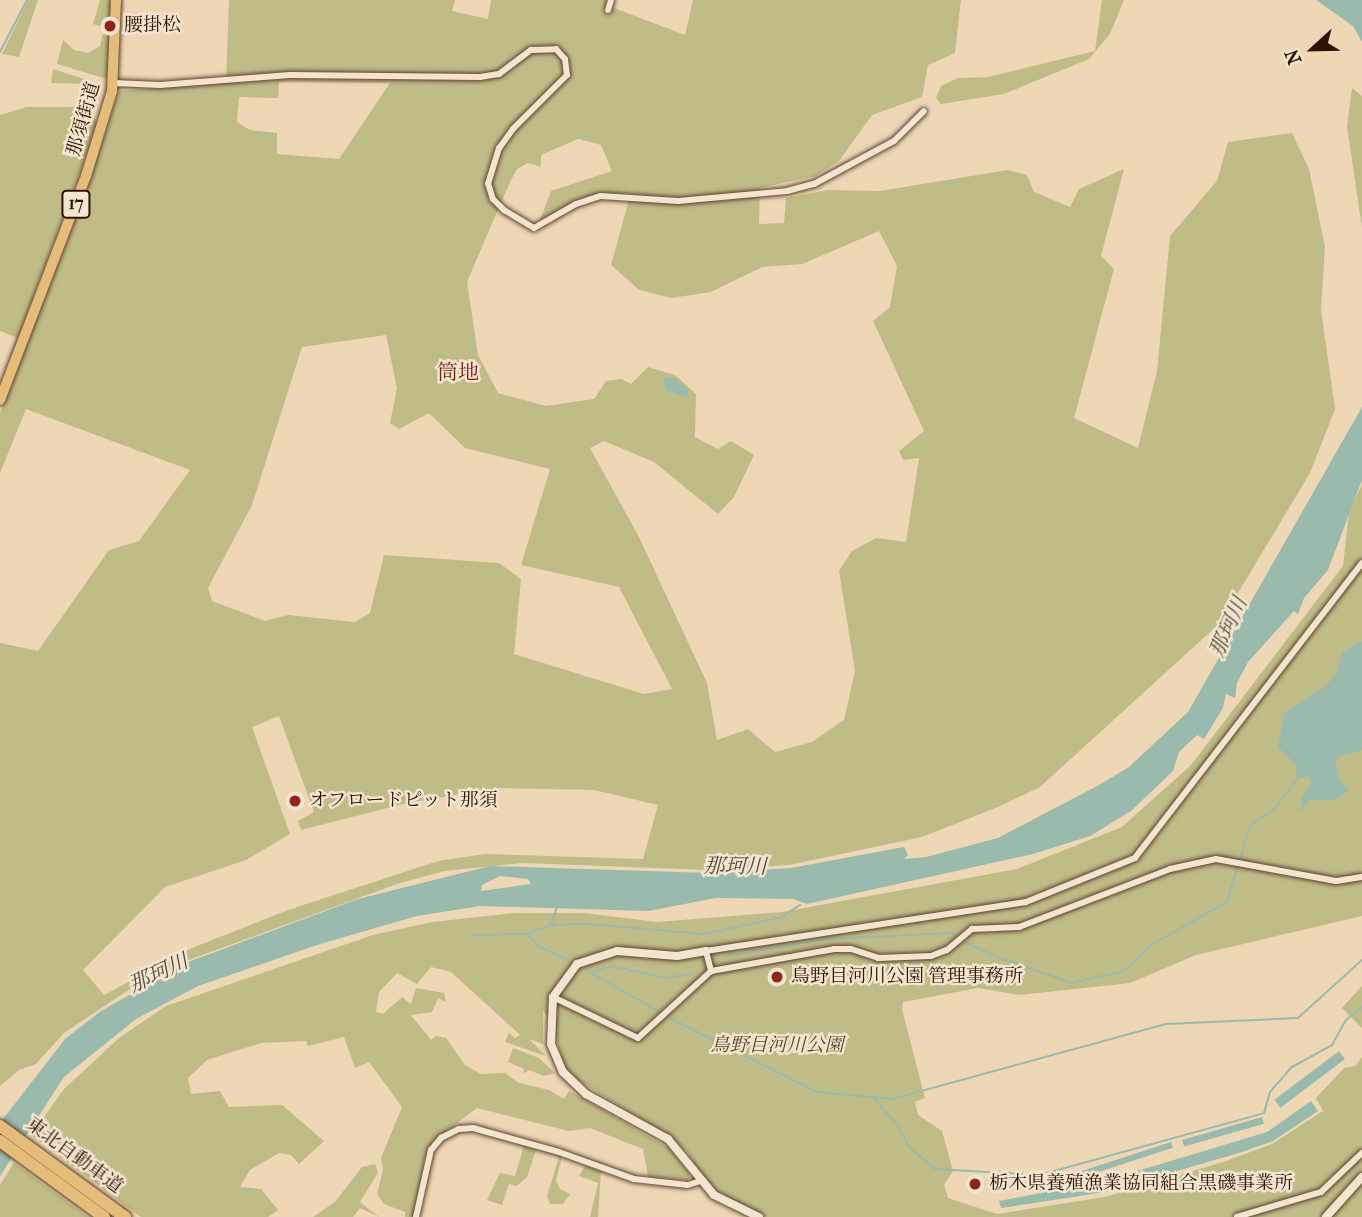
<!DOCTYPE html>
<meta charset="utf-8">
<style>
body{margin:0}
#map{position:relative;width:1362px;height:1217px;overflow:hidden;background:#edd7b5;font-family:"IM FELL French Canon","Noto Serif JP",serif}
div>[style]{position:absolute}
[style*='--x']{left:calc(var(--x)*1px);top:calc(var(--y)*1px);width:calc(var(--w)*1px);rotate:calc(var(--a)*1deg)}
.green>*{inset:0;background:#c0bc88}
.water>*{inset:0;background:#99baad;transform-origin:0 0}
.stream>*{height:2px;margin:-1px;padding:0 1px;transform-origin:1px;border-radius:1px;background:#99baad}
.roads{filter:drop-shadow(0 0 2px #5e432e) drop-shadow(0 0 2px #5e432e)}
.minor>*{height:6px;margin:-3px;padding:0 3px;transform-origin:3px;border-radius:3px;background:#f3e5cf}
.tertiary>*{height:8px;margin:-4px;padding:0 4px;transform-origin:4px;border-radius:4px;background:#f3e5cf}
.primary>*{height:10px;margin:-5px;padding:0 5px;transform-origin:5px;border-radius:5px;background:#e6bc7a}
.motorway>*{height:12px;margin:-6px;padding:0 6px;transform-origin:6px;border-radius:6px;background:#e6bc7a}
.dots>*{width:19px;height:19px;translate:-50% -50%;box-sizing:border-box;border:4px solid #f3e5cf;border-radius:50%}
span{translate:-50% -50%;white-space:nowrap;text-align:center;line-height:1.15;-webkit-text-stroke:5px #f3e5cf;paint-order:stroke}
.shield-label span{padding:2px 5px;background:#f3e5cf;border:2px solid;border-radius:5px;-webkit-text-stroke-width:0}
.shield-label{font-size:18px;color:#2f1201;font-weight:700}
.poi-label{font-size:19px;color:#2f1201}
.left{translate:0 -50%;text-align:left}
.street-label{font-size:19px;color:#2f1201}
.park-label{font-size:19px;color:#5a452a;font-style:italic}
.neighbourhood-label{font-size:21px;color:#7a1f14}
.water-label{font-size:21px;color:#544d3d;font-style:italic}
.north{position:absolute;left:1278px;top:14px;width:70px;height:70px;-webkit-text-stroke:5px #f3e5cf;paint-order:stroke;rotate:248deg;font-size:19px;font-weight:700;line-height:28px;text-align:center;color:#2f1201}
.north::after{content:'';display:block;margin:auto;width:24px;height:32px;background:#2f1201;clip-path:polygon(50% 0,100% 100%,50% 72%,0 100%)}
</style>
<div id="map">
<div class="green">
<div style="clip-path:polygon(28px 0,38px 0,19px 57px,2px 54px)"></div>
<div style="clip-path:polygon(100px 0,110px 0,110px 29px,93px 24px)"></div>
<div style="clip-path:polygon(evenodd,229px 0,455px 0,452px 11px,488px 19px,491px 0,615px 0,614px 8px,685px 35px,693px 0,961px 0,955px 53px,928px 65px,922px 97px,872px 115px,839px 161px,816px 176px,760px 188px,759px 224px,784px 223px,786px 198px,828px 190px,880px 191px,1008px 170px,1027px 175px,1034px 192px,1070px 207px,1079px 189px,1124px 169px,1101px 256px,1114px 269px,1074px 418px,1138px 448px,1157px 371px,1170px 236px,1217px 181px,1228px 142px,1292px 133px,1309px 169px,1325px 247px,1321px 310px,1335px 409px,1310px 473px,1220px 623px,1040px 787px,998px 807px,922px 837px,789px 865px,707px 870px,523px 863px,444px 871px,397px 884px,186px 961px,136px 985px,64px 1033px,36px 1064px,19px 1070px,0 1086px,0 643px,38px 651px,109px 550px,139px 541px,190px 470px,26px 409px,0 473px,0 413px,88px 186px,119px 91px,226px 82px,229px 0,279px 82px,390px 83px,339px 159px,277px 154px,277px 133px,250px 130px,237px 122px,239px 97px,278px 98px,279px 82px,229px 0,578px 139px,601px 145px,612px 171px,551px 191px,540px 220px,587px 197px,630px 196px,611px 265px,639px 290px,671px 298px,711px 292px,762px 267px,802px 264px,879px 231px,897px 266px,890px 307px,873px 321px,924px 431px,899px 451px,903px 460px,919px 458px,906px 542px,876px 538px,852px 551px,839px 571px,855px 671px,844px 720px,812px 742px,775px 752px,748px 729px,717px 740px,707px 683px,639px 537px,590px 448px,604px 441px,654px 462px,718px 514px,734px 497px,754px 455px,731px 441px,718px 449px,695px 437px,696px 394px,675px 375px,648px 367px,631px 384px,621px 379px,606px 381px,594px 399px,546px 406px,498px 393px,478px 355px,467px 282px,510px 182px,517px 169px,528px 163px,541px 167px,541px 155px,578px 139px,229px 0,386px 335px,397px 388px,390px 423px,399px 429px,429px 413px,465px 448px,550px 469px,521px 565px,619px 587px,672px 689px,644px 694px,514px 654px,521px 579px,499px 563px,384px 555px,370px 613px,355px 622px,288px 615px,265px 621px,212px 601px,208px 588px,252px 505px,302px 347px,386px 335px,229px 0,279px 716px,314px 812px,298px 821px,301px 830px,407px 803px,498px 788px,594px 790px,658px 805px,643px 859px,485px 854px,438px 861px,288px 910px,192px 948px,104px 995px,83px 970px,165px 887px,246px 860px,290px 834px,252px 727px,279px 716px)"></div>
<div style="clip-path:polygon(1102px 0,1124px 0,1110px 34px,1089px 59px,1004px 94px,941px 104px,936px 98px,941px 86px,958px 78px,988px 77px,1095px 51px)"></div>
<div style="clip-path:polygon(103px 34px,110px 36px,107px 79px,57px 64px,63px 40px,74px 50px,88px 53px,100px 46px)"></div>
<div style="clip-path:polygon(53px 69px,84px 79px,88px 84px,51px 83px)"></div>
<div style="clip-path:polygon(1352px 88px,1362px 96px,1362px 228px,1347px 126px)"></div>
<div style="clip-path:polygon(27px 107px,88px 107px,98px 124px,18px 338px,0 331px,0 115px)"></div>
<div style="clip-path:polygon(1362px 484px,1362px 916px,1196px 955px,1130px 983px,1020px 995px,978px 988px,903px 1002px,902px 1009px,925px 1098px,915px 1102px,918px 1115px,942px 1131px,953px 1171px,944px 1185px,948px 1198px,997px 1214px,1105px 1197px,1226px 1161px,1272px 1144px,1323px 1111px,1316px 1098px,1344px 1068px,1355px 1066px,1362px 1057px,1362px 1172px,1358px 1177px,1362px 1182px,1362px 1217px,764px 1217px,708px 1186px,688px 1153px,670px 1137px,576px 1079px,563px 1064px,554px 1027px,543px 1010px,543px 1044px,529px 1039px,546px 1056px,505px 1042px,509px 1033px,515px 1038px,520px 1035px,451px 972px,431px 967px,417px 984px,397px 973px,379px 992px,376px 1012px,383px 1014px,402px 997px,411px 1004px,416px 988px,444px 993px,446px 1002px,438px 998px,432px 1012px,411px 1015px,431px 1040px,436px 1036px,446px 1038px,465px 1065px,481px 1074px,505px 1073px,519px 1083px,549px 1090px,564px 1099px,569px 1091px,669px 1148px,690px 1175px,688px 1180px,648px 1177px,643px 1149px,590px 1128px,569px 1131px,477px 1108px,433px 1141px,426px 1152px,414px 1217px,405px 1217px,405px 1212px,384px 1204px,377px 1194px,383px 1170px,381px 1158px,402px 1107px,369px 1062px,355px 1068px,344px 1037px,308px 1046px,306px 1041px,261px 1043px,207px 1060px,188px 1078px,191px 1094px,220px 1091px,229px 1107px,282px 1105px,324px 1141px,299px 1164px,291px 1155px,279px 1153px,250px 1170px,240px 1187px,261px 1189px,278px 1210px,268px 1217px,141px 1217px,31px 1135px,64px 1089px,119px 1038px,166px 1006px,373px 935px,432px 922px,515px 913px,584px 913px,657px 922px,782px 912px,1017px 869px,1122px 827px,1191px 765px,1343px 566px,1349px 512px)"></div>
<div style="clip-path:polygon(1362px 986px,1362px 1028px,1342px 1008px)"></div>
<div style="clip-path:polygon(513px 1048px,539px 1058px,555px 1073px,544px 1076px,529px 1070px,523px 1074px,524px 1069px,508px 1062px)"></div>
<div style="clip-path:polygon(524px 1146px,536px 1150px,527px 1177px,517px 1186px,509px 1184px,502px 1205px,487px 1200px,500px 1173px,515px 1176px)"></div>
<div style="clip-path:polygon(541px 1152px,562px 1157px,556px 1180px,560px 1189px,570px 1194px,563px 1204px,550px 1204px,547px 1196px,559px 1157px)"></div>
<div style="clip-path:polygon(14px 1163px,88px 1217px,0 1217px,0 1185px)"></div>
<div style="clip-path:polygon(375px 1164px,378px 1173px,360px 1202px,379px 1217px,360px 1208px,353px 1217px,313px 1217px,335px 1202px,362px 1167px)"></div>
<div style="clip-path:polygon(585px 1166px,601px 1171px,598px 1217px,590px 1217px,598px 1183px,579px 1176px)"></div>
</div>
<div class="water">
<div style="clip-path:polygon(1316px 0,1362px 0,1362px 42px,1353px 26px)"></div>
<div style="clip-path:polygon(664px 377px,674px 378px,688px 390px,688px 397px,666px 390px)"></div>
<div style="clip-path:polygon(evenodd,1362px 407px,1362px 480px,1328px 570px,1304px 598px,1298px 614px,1294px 611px,1248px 662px,1237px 683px,1235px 698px,1226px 694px,1223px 708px,1204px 739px,1197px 735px,1179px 752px,1173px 771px,1131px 811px,1090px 836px,1033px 854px,807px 904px,793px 899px,716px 898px,648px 911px,480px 906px,417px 916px,320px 944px,198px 986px,136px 1019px,64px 1077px,0 1176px,0 1123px,65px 1039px,101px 1011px,188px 962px,358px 899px,490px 866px,709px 873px,791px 868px,904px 847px,908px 855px,904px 859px,926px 857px,998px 838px,1101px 784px,1129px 767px,1188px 712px,1362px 407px,500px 876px,528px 879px,531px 884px,481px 891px,482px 885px,500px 876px)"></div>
<div style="clip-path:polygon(1362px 641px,1362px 750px,1340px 756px,1335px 763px,1340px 781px,1349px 790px,1335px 800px,1310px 800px,1300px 812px,1302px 798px,1312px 782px,1308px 776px,1296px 780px,1297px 766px,1278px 747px,1284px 713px,1327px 685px,1337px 671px,1342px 652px)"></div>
<div style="left:1339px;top:1051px;width:10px;height:81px;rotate:53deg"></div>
<div style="clip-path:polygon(1311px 1101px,1318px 1111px,1273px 1141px,1242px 1152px,1105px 1192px,1001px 1208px,999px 1201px,1104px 1181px,1267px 1132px)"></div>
<div style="left:1262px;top:1117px;width:7px;height:83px;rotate:74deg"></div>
<div style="left:1171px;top:1142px;width:6px;height:140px;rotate:72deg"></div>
</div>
<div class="stream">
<div style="--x:0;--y:52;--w:59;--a:-62.6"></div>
<div style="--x:551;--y:925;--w:36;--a:-2"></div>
<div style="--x:587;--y:924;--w:117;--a:4.9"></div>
<div style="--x:704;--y:934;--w:80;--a:-12.3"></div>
<div style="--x:782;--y:917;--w:22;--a:-34"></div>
<div style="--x:472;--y:935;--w:55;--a:-1"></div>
<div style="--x:527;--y:934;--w:26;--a:-21"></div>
<div style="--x:551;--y:925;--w:19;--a:-72"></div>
<div style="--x:528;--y:935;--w:18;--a:45"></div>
<div style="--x:541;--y:948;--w:28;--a:23"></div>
<div style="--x:963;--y:941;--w:38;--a:25"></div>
<div style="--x:997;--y:957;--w:79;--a:19.1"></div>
<div style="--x:1072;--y:983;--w:53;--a:-13"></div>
<div style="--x:1124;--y:971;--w:37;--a:-44"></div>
<div style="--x:1151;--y:945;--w:87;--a:-29.5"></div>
<div style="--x:1227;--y:902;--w:79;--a:-73.2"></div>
<div style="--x:1250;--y:826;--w:31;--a:-36"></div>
<div style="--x:1275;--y:808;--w:35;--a:-53"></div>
<div style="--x:727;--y:956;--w:100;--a:-9.7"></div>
<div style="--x:826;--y:939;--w:125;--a:-2.7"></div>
<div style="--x:951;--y:933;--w:9;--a:27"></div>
<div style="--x:586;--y:970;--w:86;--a:29.8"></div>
<div style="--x:592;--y:972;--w:21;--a:-17"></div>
<div style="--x:612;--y:966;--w:55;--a:12.5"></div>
<div style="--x:666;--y:978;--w:25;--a:-9"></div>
<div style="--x:666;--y:1016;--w:170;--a:26.6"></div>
<div style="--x:818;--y:1092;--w:74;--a:5.4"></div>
<div style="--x:892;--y:1099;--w:284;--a:-15.3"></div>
<div style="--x:1166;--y:1024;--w:132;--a:-2.6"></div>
<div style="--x:1298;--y:1018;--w:86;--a:-42.2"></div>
<div style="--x:874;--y:1098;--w:35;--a:49"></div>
<div style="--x:897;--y:1124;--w:26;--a:62"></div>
<div style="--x:909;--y:1147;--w:34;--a:40"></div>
<div style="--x:935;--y:1169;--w:89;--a:3.2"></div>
<div style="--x:1024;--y:1174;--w:5;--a:79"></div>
<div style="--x:1025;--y:1179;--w:248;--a:-15.4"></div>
<div style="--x:1264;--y:1113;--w:22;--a:-74"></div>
<div style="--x:1270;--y:1092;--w:33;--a:-49"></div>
<div style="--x:1292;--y:1067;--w:46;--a:-28.8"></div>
<div style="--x:1332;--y:1045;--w:29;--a:-61"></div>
<div style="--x:1346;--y:1020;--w:21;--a:-39"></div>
</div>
<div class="roads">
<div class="minor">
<div style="--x:608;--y:10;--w:10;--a:-73"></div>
<div style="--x:114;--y:83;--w:46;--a:2.5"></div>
<div style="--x:160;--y:85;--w:130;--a:-4.4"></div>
<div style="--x:290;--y:75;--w:190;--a:0.6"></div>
<div style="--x:480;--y:77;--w:19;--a:-9"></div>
<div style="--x:499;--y:74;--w:40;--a:-37"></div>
<div style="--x:531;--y:50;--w:25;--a:-2"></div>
<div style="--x:556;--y:49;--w:13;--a:48"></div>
<div style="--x:565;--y:59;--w:16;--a:83"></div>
<div style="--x:567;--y:75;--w:76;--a:135"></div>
<div style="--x:513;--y:129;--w:24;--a:126"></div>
<div style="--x:499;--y:148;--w:37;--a:107"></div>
<div style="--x:488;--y:183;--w:17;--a:73"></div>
<div style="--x:493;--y:199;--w:16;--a:45"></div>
<div style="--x:504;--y:210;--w:35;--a:31"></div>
<div style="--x:534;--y:228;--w:48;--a:-29.7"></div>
<div style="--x:576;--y:204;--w:26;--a:-18"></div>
<div style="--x:601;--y:196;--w:77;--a:3.7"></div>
<div style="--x:678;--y:201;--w:109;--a:-5.2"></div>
<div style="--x:787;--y:191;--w:28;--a:-15"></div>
<div style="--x:814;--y:184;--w:91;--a:-28.3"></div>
<div style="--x:894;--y:141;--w:42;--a:-45"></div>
<div style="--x:1362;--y:563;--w:372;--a:127.6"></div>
<div style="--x:1135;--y:858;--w:118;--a:158"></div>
<div style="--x:1026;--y:902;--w:324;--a:171.3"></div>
<div style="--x:706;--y:951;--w:21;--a:76"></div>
<div style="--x:711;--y:971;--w:125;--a:-10.1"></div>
<div style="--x:834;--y:949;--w:17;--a:0"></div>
<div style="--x:851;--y:949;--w:28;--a:18"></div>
<div style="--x:878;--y:958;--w:53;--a:-2.2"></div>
<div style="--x:931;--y:956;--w:17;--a:-21"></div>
<div style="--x:947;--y:950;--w:33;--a:-40"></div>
<div style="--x:972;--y:929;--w:47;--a:-2.4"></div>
<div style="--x:1019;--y:927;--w:162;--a:-21"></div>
<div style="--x:1170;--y:869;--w:47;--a:-12.3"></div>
<div style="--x:1216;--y:859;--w:122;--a:10.4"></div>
<div style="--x:1336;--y:881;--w:26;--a:-9"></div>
<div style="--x:553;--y:997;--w:94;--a:25.8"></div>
<div style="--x:638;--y:1038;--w:99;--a:-42.5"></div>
<div style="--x:416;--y:1217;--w:69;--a:-77.4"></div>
<div style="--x:431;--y:1150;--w:16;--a:-50"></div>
<div style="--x:441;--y:1138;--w:20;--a:-27"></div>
<div style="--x:459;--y:1129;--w:14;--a:-4"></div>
<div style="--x:473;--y:1128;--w:89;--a:15.6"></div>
<div style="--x:559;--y:1152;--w:80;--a:19.8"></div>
<div style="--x:634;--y:1179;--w:54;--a:6.3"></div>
<div style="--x:688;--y:1185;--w:13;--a:-18"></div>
<div style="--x:1237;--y:1217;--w:88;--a:-16.6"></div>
<div style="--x:1321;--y:1192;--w:57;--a:-43.6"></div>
</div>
<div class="tertiary">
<div style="--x:706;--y:951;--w:29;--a:170"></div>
<div style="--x:677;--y:956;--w:60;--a:-175.2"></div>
<div style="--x:617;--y:951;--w:42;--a:162"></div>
<div style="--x:577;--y:964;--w:41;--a:126"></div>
<div style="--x:553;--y:997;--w:47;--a:92.4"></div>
<div style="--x:551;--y:1044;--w:30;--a:67"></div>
<div style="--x:563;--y:1072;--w:32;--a:44"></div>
<div style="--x:586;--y:1094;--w:94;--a:28.8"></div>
<div style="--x:668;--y:1139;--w:72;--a:50.6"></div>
<div style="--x:714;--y:1195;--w:50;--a:26.1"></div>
<div style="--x:1326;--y:1217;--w:54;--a:-48"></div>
</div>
<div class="primary">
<div style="--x:0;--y:400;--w:240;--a:-69"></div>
<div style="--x:86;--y:176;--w:89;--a:-73"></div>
<div style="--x:112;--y:91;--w:91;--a:-87.5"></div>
</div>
<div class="motorway">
<div style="--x:0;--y:1126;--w:155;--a:36.1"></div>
<div style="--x:0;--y:1141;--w:129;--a:36.2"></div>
</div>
</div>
<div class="dots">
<div style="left:110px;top:26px;background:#8f2418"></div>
<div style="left:295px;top:801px;background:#8f2418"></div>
<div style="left:777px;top:977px;background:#8f2418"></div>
<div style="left:975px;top:1184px;background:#8f2418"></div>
</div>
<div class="shield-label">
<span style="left:76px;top:204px">17</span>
</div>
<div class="poi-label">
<span class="left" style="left:124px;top:26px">腰掛松</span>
<span class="left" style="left:309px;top:801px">オフロードピット那須</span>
<span class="left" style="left:791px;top:977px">鳥野目河川公園 管理事務所</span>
<span class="left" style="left:989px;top:1184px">栃木県養殖漁業協同組合黒磯事業所</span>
</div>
<div class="street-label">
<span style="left:84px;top:119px;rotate:-74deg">那須街道</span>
<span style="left:74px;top:1156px;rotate:36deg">東北自動車道</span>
</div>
<div class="park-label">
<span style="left:777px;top:1046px">鳥野目河川公園</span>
</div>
<div class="neighbourhood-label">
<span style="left:458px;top:372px">筒地</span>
</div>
<div class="water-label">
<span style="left:1228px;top:627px;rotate:-66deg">那珂川</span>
<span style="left:735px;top:866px;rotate:1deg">那珂川</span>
<span style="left:158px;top:973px;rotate:-25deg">那珂川</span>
</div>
<div class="north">N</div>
</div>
